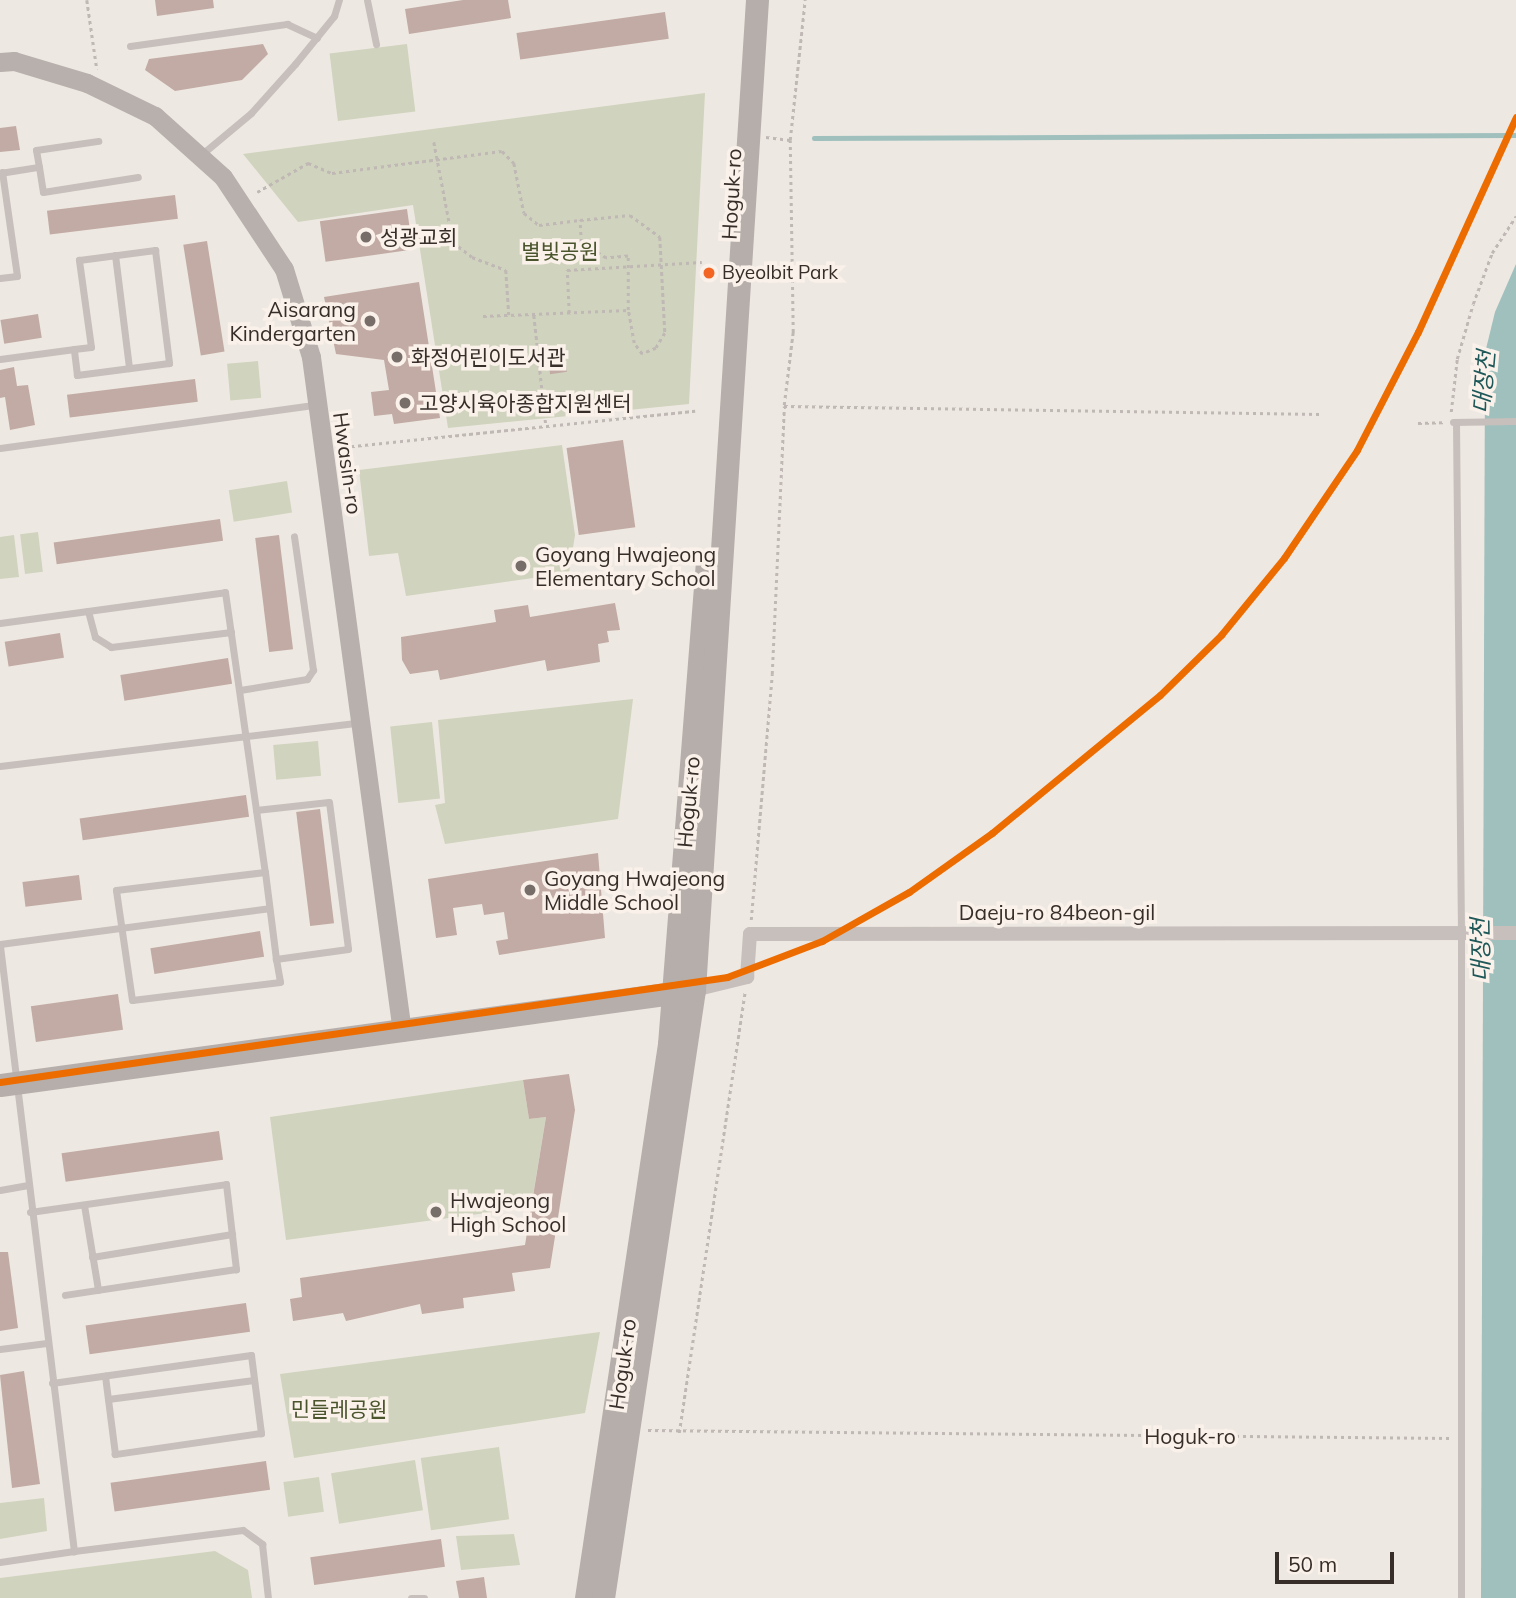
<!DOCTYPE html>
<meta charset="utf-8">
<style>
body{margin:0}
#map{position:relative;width:1516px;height:1598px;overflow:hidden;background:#eee8e2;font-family:Mulish,"Noto Sans KR",sans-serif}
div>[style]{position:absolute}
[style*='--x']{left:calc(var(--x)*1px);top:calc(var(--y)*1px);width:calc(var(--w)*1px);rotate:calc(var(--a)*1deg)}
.green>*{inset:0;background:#d0d3bd;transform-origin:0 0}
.water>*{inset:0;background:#9fc0bd}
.stream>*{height:4.5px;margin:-2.25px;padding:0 2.25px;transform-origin:2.25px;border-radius:2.25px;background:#9fc0bd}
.building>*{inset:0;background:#c1aba4;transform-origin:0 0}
.path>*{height:2.5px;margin-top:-1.25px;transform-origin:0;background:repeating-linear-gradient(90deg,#bfb8b4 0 3.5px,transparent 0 7px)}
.service>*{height:7px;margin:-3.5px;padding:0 3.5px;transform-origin:3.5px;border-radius:3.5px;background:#c6bfbb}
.minor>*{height:14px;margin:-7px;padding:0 7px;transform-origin:7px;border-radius:7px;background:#c6bfbb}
.secondary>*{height:19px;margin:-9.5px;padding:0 9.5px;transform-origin:9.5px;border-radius:9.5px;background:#b7b0ac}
.primary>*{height:23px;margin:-11.5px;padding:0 11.5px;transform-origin:11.5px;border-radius:11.5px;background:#b6aeaa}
.service-bridge>*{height:7px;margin:-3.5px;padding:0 3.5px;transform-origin:3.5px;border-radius:3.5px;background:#c6bfbb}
.metro-1>*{height:7px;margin:-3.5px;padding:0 3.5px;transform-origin:3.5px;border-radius:3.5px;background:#ed6c00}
.dots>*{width:19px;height:19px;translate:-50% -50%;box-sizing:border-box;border:4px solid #faf1ea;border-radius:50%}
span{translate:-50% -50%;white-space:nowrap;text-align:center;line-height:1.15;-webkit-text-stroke:7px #faf1ea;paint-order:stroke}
.bus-label{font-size:19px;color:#372d29}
.left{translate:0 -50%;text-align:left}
.street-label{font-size:21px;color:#372d29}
.poi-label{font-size:21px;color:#372d29}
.right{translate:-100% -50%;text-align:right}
.park-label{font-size:21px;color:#4a552d}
.water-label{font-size:23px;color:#1f5858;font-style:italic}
.scale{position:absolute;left:1275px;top:1552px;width:119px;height:32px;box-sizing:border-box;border:4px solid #372d29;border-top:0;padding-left:9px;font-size:21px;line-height:24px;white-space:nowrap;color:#372d29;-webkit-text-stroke:5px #faf1ea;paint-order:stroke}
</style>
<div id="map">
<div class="green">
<div style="left:407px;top:44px;width:68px;height:78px;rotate:83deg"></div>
<div style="clip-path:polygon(705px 93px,689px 404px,448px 428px,413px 205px,298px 222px,243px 154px)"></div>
<div style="left:258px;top:361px;width:37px;height:31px;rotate:85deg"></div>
<div style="clip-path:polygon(562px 445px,575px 535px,569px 573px,406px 596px,398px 553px,369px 556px,359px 470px)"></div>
<div style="left:287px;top:481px;width:32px;height:59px;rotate:81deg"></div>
<div style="left:38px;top:532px;width:40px;height:18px;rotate:83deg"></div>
<div style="clip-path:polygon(14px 535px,19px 577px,0 579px,0 537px)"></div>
<div style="clip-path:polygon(633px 699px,618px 819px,445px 844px,435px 805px,445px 803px,438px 720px)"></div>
<div style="left:432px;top:722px;width:77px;height:42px;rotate:84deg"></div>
<div style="left:318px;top:741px;width:35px;height:45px;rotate:85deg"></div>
<div style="clip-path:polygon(523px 1080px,529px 1119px,546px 1117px,531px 1207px,286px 1240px,270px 1117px)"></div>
<div style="clip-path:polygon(600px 1332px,585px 1413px,294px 1458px,280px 1374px)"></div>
<div style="left:499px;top:1447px;width:73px;height:79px;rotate:82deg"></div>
<div style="left:415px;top:1460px;width:51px;height:85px;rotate:81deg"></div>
<div style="left:319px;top:1477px;width:35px;height:36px;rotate:82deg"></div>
<div style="clip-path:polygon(44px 1498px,47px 1531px,0 1539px,0 1503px)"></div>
<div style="clip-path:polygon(514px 1534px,520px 1565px,461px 1570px,456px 1536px)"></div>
<div style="clip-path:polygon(215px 1551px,248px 1570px,252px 1598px,0 1598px,0 1578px)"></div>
</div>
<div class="water">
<div style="clip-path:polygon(1516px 264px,1516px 1598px,1481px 1598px,1485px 353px,1495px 312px)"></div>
</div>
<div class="stream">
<div style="--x:814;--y:138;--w:702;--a:-0.24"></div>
</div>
<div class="building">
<div style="clip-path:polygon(155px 0,213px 0,214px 8px,157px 16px)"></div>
<div style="clip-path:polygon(463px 0,508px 0,511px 18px,409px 34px,405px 9px)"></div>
<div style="left:665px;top:12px;width:27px;height:150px;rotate:82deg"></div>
<div style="clip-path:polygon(263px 44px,268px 54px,242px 80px,175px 91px,145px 70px,149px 59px)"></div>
<div style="clip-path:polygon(16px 126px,20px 150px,0 152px,0 128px)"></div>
<div style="left:175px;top:195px;width:24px;height:129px;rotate:83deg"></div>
<div style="left:407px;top:209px;width:41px;height:88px;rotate:82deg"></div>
<div style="left:207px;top:241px;width:112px;height:24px;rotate:81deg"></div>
<div style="clip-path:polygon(419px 282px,440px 418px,394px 424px,392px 414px,374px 416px,371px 392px,389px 390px,384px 360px,336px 354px,324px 297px)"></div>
<div style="left:38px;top:314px;width:24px;height:38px;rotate:81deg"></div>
<div style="left:564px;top:351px;width:21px;height:17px;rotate:82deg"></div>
<div style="clip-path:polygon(14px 367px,17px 386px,28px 385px,35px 425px,10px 430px,5px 397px,0 398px,0 370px)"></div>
<div style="left:195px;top:379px;width:23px;height:129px;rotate:83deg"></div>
<div style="left:623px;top:440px;width:88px;height:57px;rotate:82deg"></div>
<div style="left:220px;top:519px;width:22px;height:168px;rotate:82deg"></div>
<div style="left:279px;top:535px;width:115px;height:24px;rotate:83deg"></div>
<div style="clip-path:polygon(615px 603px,620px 630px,607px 631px,609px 642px,598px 644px,600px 662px,547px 671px,545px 660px,440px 680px,438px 670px,410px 674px,402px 660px,401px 637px,496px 622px,494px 610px,528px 605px,530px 617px)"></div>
<div style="left:60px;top:633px;width:25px;height:56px;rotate:81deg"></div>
<div style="left:228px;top:658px;width:26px;height:109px;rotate:81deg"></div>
<div style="left:246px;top:795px;width:22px;height:168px;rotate:82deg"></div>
<div style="left:320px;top:809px;width:115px;height:24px;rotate:83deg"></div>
<div style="clip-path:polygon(598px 853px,605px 938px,499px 955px,496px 941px,508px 939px,504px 912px,484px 915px,482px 904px,453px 908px,457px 935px,436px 938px,428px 879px)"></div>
<div style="left:79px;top:875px;width:25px;height:57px;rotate:83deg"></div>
<div style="left:260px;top:931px;width:26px;height:111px;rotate:81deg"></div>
<div style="left:118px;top:994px;width:36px;height:88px;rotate:82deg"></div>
<div style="clip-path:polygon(569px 1074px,575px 1110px,550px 1268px,512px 1273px,515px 1291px,463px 1298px,464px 1308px,422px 1314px,420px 1304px,346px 1321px,343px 1313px,293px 1321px,290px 1299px,302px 1297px,300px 1278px,525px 1245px,546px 1117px,529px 1119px,523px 1080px)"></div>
<div style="left:219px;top:1131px;width:29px;height:159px;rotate:82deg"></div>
<div style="clip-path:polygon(0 1252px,8px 1252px,18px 1328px,0 1331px)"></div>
<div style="left:246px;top:1303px;width:29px;height:162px;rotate:82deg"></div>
<div style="clip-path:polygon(24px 1371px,40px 1484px,12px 1488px,0 1375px)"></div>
<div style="left:266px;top:1461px;width:29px;height:157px;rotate:82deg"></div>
<div style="left:441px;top:1539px;width:28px;height:132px;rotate:82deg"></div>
<div style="clip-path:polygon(484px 1577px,487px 1598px,459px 1598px,456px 1581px)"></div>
</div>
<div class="path">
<div style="--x:87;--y:0;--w:70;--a:81.8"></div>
<div style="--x:766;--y:137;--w:24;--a:7"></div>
<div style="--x:434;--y:142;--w:102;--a:79.2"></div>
<div style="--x:453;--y:242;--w:24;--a:38"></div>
<div style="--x:472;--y:257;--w:36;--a:21"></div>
<div style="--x:506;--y:270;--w:45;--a:86.2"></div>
<div style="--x:257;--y:192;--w:59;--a:-29.6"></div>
<div style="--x:308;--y:163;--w:26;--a:23"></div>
<div style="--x:332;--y:173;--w:171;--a:-7.4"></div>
<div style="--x:502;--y:151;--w:17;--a:45"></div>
<div style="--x:514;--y:163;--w:51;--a:78.7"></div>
<div style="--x:524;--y:213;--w:19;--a:39"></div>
<div style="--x:539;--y:225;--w:41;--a:-7"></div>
<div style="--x:580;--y:220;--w:50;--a:-5.7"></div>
<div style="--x:630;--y:215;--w:37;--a:36"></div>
<div style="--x:660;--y:237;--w:96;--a:87"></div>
<div style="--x:665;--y:333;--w:17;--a:121"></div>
<div style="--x:656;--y:348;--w:15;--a:157"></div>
<div style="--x:642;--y:354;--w:14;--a:-126"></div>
<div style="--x:634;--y:343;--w:34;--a:-100"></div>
<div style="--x:628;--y:310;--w:54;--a:-90"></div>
<div style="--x:628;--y:256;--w:22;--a:175"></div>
<div style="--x:606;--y:258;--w:30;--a:-147"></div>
<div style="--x:581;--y:242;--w:22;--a:-93"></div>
<div style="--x:569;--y:313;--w:43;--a:-92.7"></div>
<div style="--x:567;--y:270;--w:135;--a:-3.4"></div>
<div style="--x:534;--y:315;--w:112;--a:83.8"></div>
<div style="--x:483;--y:316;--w:145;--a:-2.4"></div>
<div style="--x:784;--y:405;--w:74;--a:-83"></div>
<div style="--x:793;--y:332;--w:192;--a:-90.9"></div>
<div style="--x:790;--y:140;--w:141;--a:-83.9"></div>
<div style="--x:1451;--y:412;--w:53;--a:-83.5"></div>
<div style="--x:1457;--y:359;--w:57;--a:-73.8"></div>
<div style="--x:1473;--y:304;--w:54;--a:-69.6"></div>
<div style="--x:1492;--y:253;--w:44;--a:-57"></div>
<div style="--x:1418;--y:423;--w:25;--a:-2"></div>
<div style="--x:344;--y:447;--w:353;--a:-5.9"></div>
<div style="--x:751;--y:920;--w:247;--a:-85.1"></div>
<div style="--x:772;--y:674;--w:268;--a:-87.4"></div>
<div style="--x:784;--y:406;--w:536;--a:0.86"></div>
<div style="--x:648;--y:1430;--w:802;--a:0.57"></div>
<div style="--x:679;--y:1433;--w:445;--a:-81.5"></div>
</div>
<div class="service">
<div style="--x:367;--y:0;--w:45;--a:78.4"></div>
<div style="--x:130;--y:46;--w:159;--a:-8"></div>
<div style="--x:287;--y:24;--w:33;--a:25"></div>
<div style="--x:202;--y:154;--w:64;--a:-39.9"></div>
<div style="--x:251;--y:113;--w:66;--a:-48.1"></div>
<div style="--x:295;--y:64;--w:62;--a:-50.9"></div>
<div style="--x:334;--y:16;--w:17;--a:-73"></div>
<div style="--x:39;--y:167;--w:17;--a:-100"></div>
<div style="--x:36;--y:150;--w:63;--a:-8.3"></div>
<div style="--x:0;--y:173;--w:39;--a:-9"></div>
<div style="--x:39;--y:167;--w:25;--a:81"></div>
<div style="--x:43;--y:192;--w:96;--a:-9"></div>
<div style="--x:115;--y:255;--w:114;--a:82.9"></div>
<div style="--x:0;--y:278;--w:17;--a:-7"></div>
<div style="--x:17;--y:276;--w:105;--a:-98.2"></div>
<div style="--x:0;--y:359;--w:75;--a:-7.7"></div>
<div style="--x:74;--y:349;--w:17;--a:-7"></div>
<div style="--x:91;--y:347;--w:88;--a:-97.9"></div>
<div style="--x:79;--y:260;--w:77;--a:-7.5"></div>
<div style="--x:155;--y:250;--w:114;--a:82.9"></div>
<div style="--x:169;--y:363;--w:93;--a:172.6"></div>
<div style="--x:77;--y:375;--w:26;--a:-97"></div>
<div style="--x:1456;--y:422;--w:511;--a:89.44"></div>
<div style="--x:1461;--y:933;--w:665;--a:90"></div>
<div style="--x:0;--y:448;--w:318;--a:-7.8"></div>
<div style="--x:88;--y:611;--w:27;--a:75"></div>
<div style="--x:95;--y:637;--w:19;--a:32"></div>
<div style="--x:111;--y:647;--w:121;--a:-7.1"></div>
<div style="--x:0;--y:623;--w:227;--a:-7.8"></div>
<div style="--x:225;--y:592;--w:283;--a:81.9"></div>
<div style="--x:240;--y:690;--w:68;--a:-9.3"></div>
<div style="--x:307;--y:679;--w:11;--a:-56"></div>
<div style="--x:313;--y:670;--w:135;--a:-98.1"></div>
<div style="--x:0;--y:766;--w:360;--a:-6.9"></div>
<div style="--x:256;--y:810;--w:73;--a:-6.3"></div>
<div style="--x:329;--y:802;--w:148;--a:82.6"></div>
<div style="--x:348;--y:949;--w:73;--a:172.1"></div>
<div style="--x:276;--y:959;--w:23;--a:80"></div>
<div style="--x:280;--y:982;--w:149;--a:173.1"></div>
<div style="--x:132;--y:1000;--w:111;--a:-98.3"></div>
<div style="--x:116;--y:890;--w:150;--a:-6.9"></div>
<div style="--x:265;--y:872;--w:88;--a:82.8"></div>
<div style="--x:0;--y:944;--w:271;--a:-7.6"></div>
<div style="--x:0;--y:946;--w:610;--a:83.03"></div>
<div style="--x:74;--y:1551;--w:75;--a:171.5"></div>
<div style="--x:0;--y:1190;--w:27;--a:-10"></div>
<div style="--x:84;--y:1205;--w:86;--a:80.6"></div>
<div style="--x:30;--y:1212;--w:198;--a:-8.1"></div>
<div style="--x:226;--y:1184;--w:86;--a:83.3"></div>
<div style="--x:236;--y:1269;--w:173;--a:171.4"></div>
<div style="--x:92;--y:1257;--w:142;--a:-9.3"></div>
<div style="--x:0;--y:1349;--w:47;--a:-7.3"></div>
<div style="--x:52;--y:1383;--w:201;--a:-8"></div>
<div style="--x:251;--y:1355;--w:79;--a:82.7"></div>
<div style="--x:261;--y:1433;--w:148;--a:171.8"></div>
<div style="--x:115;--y:1454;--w:79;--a:-97.3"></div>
<div style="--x:108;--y:1399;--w:147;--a:-7.4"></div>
<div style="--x:74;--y:1551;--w:170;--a:-7.1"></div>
<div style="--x:243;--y:1530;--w:24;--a:36"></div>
<div style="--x:262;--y:1544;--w:54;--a:83.7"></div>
<div style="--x:411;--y:1598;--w:13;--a:0"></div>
</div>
<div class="minor">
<div style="--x:694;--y:990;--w:55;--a:-13.8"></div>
<div style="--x:747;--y:977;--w:43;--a:-86"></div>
<div style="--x:750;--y:934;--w:766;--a:-0.07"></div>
</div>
<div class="secondary">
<div style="--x:0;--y:62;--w:14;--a:-4"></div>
<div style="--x:14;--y:61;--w:76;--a:16.8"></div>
<div style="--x:87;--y:83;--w:76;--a:25.9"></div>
<div style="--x:155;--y:116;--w:91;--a:41.9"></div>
<div style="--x:223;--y:177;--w:110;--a:56.5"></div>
<div style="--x:284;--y:269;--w:92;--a:72.9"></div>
<div style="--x:311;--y:357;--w:681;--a:82.32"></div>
</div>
<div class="primary">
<div style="--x:0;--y:1085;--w:693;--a:-7.79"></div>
<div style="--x:586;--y:1598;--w:560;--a:-81.48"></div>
<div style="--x:669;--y:1044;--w:480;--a:-85.5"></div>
<div style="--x:603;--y:1598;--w:615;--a:-81.49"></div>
<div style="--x:694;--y:990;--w:992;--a:-86.36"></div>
</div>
<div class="service-bridge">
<div style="--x:1453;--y:422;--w:63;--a:-0.9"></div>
</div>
<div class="metro-1">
<div style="--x:0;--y:1082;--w:735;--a:-8.22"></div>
<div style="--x:727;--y:977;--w:102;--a:-20.8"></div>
<div style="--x:822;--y:941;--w:100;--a:-29.4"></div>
<div style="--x:909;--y:892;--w:102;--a:-35.4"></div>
<div style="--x:992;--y:833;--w:217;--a:-39.4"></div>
<div style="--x:1160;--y:695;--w:86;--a:-44.5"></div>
<div style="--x:1221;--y:635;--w:99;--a:-50.7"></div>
<div style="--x:1284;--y:558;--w:130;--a:-55.9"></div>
<div style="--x:1357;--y:450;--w:133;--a:-62.7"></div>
<div style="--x:1418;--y:332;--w:236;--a:-65.5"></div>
</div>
<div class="dots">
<div style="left:366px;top:237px;background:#776e6a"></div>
<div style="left:709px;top:273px;background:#f26522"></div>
<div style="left:370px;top:321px;background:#776e6a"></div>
<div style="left:397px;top:357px;background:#776e6a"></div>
<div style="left:405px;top:403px;background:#776e6a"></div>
<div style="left:521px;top:566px;background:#776e6a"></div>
<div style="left:530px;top:890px;background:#776e6a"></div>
<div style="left:436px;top:1212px;background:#776e6a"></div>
</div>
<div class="bus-label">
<span class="left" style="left:722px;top:273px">Byeolbit Park</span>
</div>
<div class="street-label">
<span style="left:731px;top:194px;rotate:-87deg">Hoguk-ro</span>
<span style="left:348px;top:463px;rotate:82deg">Hwasin-ro</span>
<span style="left:688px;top:802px;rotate:-85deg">Hoguk-ro</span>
<span style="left:1057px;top:912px">Daeju-ro 84beon-gil</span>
<span style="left:622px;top:1364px;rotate:-82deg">Hoguk-ro</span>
<span style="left:1190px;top:1436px">Hoguk-ro</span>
</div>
<div class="poi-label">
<span class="left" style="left:380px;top:237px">성광교회</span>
<span class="right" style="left:356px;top:321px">Aisarang<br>Kindergarten</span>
<span class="left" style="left:411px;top:357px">화정어린이도서관</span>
<span class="left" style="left:419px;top:403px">고양시육아종합지원센터</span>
<span class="left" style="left:535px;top:566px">Goyang Hwajeong<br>Elementary School</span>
<span class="left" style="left:544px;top:890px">Goyang Hwajeong<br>Middle School</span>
<span class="left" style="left:450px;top:1212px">Hwajeong<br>High School</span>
</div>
<div class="park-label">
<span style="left:560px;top:251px">별빛공원</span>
<span style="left:339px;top:1409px">민들레공원</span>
</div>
<div class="water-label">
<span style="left:1484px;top:382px;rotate:-85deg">대장천</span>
<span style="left:1481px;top:950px;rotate:-91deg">대장천</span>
</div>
<div class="scale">50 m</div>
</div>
